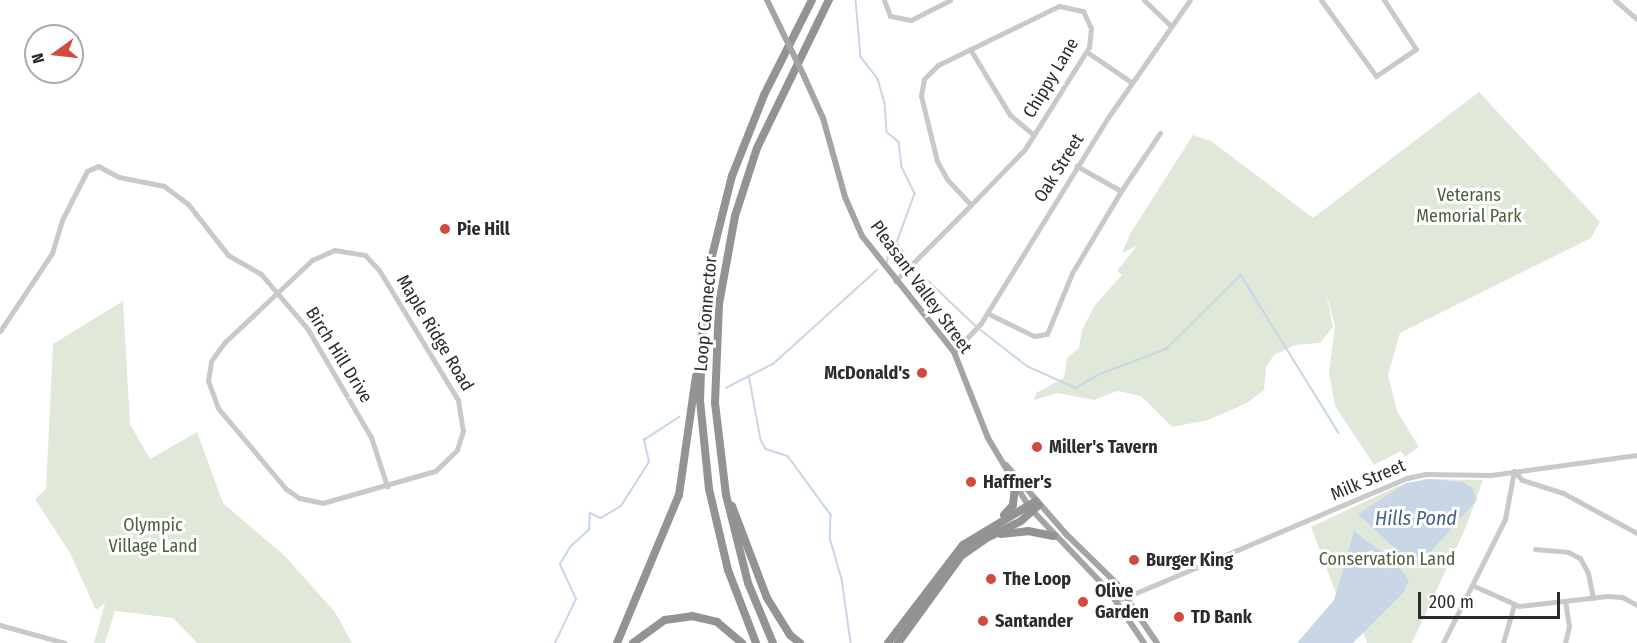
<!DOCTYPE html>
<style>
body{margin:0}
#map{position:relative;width:1637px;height:643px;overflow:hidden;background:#fff;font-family:"Fira Sans Condensed",sans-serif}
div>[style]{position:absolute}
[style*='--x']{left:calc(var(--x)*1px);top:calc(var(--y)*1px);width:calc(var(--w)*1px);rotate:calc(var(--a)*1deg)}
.green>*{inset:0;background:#e0e8da}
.water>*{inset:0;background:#c8d6e6}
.stream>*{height:1.5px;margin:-0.75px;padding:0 0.75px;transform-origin:0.75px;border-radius:0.75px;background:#c8d6e6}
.minor>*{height:5px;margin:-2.5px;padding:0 2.5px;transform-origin:2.5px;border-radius:2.5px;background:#c9c9c9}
.major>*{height:6px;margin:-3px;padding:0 3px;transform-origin:3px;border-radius:3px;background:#a4a4a4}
.highway>*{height:8px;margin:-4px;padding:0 4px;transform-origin:4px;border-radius:4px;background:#939393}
.major-bridge>*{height:6px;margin:-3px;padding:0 3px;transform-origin:3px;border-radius:3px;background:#a4a4a4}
.dots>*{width:16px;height:16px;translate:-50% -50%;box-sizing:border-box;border:3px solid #fff;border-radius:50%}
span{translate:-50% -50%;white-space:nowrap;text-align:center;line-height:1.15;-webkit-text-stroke:6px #fff;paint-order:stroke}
.street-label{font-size:18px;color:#2c2c2c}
.park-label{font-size:18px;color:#4a623f}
.poi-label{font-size:18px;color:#2c2c2c;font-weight:700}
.left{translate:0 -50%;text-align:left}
.right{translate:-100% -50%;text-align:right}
.water-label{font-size:20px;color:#436284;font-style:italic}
.north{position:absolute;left:24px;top:24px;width:60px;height:60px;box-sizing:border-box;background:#fff;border:2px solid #ababab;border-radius:50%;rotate:255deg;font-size:16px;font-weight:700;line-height:24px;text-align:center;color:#2c2c2c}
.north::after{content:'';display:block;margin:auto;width:21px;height:27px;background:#d14a40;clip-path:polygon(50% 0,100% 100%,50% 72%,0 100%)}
.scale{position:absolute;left:1418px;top:592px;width:142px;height:27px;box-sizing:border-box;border:3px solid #2c2c2c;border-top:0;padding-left:8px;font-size:18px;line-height:21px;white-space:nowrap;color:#2c2c2c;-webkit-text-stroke:4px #fff;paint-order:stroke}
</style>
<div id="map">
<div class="green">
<div style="clip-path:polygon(1479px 92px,1600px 222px,1591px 238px,1400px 333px,1388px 375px,1397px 411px,1419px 447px,1405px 457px,1401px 451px,1374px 465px,1335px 406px,1329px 372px,1335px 326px,1326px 292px,1333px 327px,1320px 343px,1295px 345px,1274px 355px,1266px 367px,1264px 390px,1247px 403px,1208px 420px,1172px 427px,1141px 396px,1117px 391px,1094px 400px,1057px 393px,1034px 400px,1036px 393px,1064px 378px,1067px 358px,1079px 348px,1082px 330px,1095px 305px,1122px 275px,1117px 271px,1137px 246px,1122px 253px,1130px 234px,1193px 135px,1211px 141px,1313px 218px)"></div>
<div style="clip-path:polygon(123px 301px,130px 424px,150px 459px,197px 432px,223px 503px,285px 556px,335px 612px,352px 643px,197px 643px,173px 618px,115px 611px,105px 643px,94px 643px,105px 603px,96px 610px,70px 553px,35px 499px,46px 489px,53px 344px)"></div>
<div style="clip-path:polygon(1425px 479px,1483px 480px,1466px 527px,1412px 643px,1367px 643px,1363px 630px,1327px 610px,1337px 596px,1311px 527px,1396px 487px)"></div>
</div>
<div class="water">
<div style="clip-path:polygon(1430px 479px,1463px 482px,1472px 488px,1477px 500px,1416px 568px,1358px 514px,1406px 483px)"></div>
<div style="clip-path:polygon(1354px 531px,1396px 563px,1409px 581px,1403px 593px,1353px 643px,1297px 643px,1334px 600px)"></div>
</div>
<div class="stream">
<div style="--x:856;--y:0;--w:57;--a:85"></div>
<div style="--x:861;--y:57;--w:28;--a:52"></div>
<div style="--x:878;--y:79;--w:25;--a:74"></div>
<div style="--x:885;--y:103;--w:29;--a:86"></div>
<div style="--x:887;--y:132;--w:16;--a:40"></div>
<div style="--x:899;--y:142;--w:25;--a:83"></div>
<div style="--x:902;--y:167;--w:30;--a:64"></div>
<div style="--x:915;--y:194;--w:52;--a:110.2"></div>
<div style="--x:897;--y:243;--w:14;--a:54"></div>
<div style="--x:887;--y:262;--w:13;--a:-81"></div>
<div style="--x:889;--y:249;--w:10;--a:-37"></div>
<div style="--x:918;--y:271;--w:79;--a:43.5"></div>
<div style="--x:981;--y:330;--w:58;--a:38"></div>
<div style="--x:1027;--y:366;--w:54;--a:24.2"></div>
<div style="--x:1076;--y:388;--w:28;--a:-30"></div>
<div style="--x:1100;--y:374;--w:71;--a:-20.7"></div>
<div style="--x:1166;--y:349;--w:105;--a:-44.6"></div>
<div style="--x:1241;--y:275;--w:186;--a:58.2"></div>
<div style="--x:749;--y:375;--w:66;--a:79.5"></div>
<div style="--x:761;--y:440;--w:10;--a:61"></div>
<div style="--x:766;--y:449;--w:23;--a:18"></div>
<div style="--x:788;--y:456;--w:73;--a:53.9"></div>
<div style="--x:831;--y:515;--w:23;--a:92"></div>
<div style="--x:830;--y:538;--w:43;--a:73.7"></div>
<div style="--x:842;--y:579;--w:64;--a:81.9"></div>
<div style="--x:726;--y:388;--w:53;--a:-27.1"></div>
<div style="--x:773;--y:364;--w:140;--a:-42.1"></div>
<div style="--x:555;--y:643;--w:49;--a:-64.5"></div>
<div style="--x:576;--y:599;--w:38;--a:-115"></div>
<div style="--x:560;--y:564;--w:21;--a:-59"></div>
<div style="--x:571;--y:546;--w:24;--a:-42"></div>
<div style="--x:589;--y:530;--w:17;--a:-87"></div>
<div style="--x:590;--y:513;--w:12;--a:24"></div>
<div style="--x:601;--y:518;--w:23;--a:-31"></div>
<div style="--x:621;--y:506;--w:52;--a:-57.5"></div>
<div style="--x:649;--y:462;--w:23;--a:-103"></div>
<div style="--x:644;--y:440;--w:42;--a:-33.3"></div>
</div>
<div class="minor">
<div style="--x:884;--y:0;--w:17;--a:69"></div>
<div style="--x:890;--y:16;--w:21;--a:11"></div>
<div style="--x:911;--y:20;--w:44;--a:-27.1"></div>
<div style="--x:1144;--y:0;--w:37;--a:44"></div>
<div style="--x:1321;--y:0;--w:94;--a:54.1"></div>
<div style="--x:1376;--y:76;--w:48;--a:-34"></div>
<div style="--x:1416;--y:49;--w:59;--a:-123.1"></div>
<div style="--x:1615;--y:0;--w:29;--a:41"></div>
<div style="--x:1059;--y:6;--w:25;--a:12"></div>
<div style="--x:1083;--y:11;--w:19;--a:65"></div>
<div style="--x:1091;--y:28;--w:19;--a:96"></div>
<div style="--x:1089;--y:47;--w:120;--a:122.1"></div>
<div style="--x:1025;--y:149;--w:78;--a:134"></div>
<div style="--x:971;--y:205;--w:35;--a:-133"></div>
<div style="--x:947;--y:179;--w:21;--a:-119"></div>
<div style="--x:937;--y:161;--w:67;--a:-103.8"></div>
<div style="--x:921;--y:96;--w:17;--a:-80"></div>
<div style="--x:924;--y:79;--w:20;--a:-45"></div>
<div style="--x:938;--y:65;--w:135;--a:-26"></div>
<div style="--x:970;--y:49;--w:77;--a:58.8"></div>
<div style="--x:1010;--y:115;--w:31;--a:40"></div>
<div style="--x:1087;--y:52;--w:53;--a:34.3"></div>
<div style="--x:1121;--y:191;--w:70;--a:-56.1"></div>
<div style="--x:334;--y:250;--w:31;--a:9"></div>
<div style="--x:365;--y:255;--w:21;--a:47"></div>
<div style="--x:379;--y:270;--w:152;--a:58.7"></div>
<div style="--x:458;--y:400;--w:31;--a:81"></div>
<div style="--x:463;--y:431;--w:20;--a:108"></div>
<div style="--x:457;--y:450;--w:30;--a:136"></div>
<div style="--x:435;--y:471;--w:116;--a:164.1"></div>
<div style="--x:323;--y:503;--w:25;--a:-168"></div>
<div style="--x:299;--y:498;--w:16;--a:-145"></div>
<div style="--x:286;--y:489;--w:106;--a:-130"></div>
<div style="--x:218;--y:408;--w:29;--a:-110"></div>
<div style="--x:208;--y:381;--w:20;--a:-81"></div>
<div style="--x:211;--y:361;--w:24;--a:-54"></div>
<div style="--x:225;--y:342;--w:120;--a:-43.3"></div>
<div style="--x:312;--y:260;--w:24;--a:-24"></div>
<div style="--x:895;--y:281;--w:107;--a:-45"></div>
<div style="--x:987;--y:313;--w:52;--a:26.1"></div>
<div style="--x:1034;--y:336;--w:13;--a:-9"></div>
<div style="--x:1047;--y:334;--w:66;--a:-67.7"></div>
<div style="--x:1072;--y:273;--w:96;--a:-59.1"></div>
<div style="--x:1121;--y:191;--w:51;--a:-150.4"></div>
<div style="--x:0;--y:331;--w:94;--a:-56.3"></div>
<div style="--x:52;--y:253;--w:34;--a:-73"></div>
<div style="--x:62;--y:220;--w:55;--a:-63"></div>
<div style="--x:87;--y:171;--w:12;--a:-24"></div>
<div style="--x:98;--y:166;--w:24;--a:28"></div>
<div style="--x:119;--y:177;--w:46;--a:11.3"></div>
<div style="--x:164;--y:186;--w:30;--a:37"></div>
<div style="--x:188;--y:204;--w:65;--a:51.9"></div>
<div style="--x:228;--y:255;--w:38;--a:30"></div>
<div style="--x:261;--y:274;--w:71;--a:49.6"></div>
<div style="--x:307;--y:328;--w:126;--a:59.6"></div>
<div style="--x:371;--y:437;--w:52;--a:71.9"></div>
<div style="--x:954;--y:352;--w:40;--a:-47"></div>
<div style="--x:981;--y:323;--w:243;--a:-58.3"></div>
<div style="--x:1109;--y:116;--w:141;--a:-55.1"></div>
<div style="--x:1514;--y:471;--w:12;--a:48"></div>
<div style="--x:1522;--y:480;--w:43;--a:17.6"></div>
<div style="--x:1563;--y:493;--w:84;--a:28.4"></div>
<div style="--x:1535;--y:549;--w:33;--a:5"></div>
<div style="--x:1568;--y:552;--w:13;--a:27"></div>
<div style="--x:1580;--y:558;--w:17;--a:62"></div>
<div style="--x:1588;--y:573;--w:25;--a:79"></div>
<div style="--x:1472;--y:585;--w:51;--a:24.1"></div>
<div style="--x:1519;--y:606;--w:89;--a:-6.5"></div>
<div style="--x:1607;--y:596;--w:15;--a:4"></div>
<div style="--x:1622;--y:597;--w:17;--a:28"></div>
<div style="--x:1117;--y:601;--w:315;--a:-23"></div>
<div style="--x:1407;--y:478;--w:19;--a:-12"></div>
<div style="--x:1426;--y:474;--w:65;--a:0.9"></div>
<div style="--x:1491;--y:475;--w:147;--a:-7.8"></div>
<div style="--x:0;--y:625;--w:67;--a:15.5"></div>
<div style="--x:1443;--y:643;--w:139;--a:-63.4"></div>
<div style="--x:1505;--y:519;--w:49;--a:-79.4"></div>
<div style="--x:1503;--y:643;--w:40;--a:-74"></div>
<div style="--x:1565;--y:643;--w:17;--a:-77"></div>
<div style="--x:1569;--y:626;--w:24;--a:-99"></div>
</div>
<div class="major">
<div style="--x:767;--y:0;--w:30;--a:64"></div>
<div style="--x:804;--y:76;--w:46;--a:65.7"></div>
<div style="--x:823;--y:118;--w:82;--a:74.4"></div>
<div style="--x:845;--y:197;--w:43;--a:66.4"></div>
<div style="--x:862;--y:236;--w:148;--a:51.6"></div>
<div style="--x:954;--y:352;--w:92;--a:68.4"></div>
<div style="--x:988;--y:438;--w:80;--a:59.3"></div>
<div style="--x:1029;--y:507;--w:116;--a:46.4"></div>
<div style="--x:1109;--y:591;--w:63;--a:56.1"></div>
<div style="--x:1006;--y:465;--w:91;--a:49"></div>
<div style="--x:1066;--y:534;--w:71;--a:44.4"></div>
<div style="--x:1117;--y:584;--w:71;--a:55.9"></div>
</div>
<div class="highway">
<div style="--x:732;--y:506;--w:98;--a:69.2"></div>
<div style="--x:767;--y:598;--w:44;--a:58.1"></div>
<div style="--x:790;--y:635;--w:13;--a:39"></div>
<div style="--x:1004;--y:515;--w:13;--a:-48"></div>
<div style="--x:1013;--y:505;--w:20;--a:-84"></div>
<div style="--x:1001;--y:534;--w:27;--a:-6"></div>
<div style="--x:1028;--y:531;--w:26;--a:11"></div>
<div style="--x:617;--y:643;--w:160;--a:-67.3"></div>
<div style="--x:679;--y:495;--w:120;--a:-81.9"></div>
<div style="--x:633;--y:643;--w:39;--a:-36"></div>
<div style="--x:665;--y:620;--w:27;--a:-8"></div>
<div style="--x:692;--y:616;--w:26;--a:13"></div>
<div style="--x:717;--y:622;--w:33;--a:40"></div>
<div style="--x:756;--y:643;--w:78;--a:-111"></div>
<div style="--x:728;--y:570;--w:83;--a:-103.2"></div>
<div style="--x:709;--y:489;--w:89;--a:-95.8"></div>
<div style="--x:700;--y:400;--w:86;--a:-88"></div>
<div style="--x:703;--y:314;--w:55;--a:-81.6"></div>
<div style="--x:711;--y:260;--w:87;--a:-76"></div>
<div style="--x:732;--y:176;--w:87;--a:-68.4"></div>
<div style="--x:764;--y:95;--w:106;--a:-63.2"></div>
<div style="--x:773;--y:643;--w:65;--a:-112.6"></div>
<div style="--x:748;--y:583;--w:91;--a:-104"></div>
<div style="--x:726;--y:495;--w:93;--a:-96.8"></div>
<div style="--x:715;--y:403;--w:99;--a:-87.7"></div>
<div style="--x:719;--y:304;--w:89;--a:-79.7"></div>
<div style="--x:735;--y:216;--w:71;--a:-72.1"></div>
<div style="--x:757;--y:148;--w:165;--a:-64.1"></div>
<div style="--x:888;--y:643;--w:123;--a:-52.6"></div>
<div style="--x:963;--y:545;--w:85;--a:-31.1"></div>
<div style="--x:898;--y:643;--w:107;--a:-54.1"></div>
<div style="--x:961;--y:556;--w:29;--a:-35"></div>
<div style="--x:985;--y:539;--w:40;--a:-26.6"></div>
<div style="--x:1021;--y:521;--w:24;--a:-42"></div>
</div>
<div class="major-bridge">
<div style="--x:780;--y:27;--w:55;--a:63.9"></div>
</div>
<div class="dots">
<div style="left:445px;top:229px;background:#d14a40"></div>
<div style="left:922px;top:373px;background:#d14a40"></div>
<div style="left:1037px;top:447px;background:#d14a40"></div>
<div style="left:971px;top:482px;background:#d14a40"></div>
<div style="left:1134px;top:560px;background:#d14a40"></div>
<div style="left:991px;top:579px;background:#d14a40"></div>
<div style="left:1083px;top:602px;background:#d14a40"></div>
<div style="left:1179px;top:617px;background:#d14a40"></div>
<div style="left:983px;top:621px;background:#d14a40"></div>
</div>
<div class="street-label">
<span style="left:1051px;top:78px;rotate:-59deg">Chippy Lane</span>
<span style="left:1059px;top:168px;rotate:-58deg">Oak Street</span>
<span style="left:921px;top:287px;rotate:54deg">Pleasant Valley Street</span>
<span style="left:706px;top:314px;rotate:-85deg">Loop Connector</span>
<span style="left:435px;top:333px;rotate:59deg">Maple Ridge Road</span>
<span style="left:339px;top:355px;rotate:58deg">Birch Hill Drive</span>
<span style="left:1368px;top:480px;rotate:-23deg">Milk Street</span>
</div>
<div class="park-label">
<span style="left:1469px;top:206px">Veterans<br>Memorial Park</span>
<span style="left:153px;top:536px">Olympic<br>Village Land</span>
<span style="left:1387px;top:559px">Conservation Land</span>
</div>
<div class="poi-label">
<span class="left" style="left:457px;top:229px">Pie Hill</span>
<span class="right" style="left:910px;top:373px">McDonald's</span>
<span class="left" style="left:1049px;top:447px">Miller's Tavern</span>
<span class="left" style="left:983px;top:482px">Haffner's</span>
<span class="left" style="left:1146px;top:560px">Burger King</span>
<span class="left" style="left:1003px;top:579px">The Loop</span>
<span class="left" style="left:1095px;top:602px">Olive<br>Garden</span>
<span class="left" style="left:1191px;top:617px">TD Bank</span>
<span class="left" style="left:995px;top:621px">Santander</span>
</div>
<div class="water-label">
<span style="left:1416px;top:518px">Hills Pond</span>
</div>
<div class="north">N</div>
<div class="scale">200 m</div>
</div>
